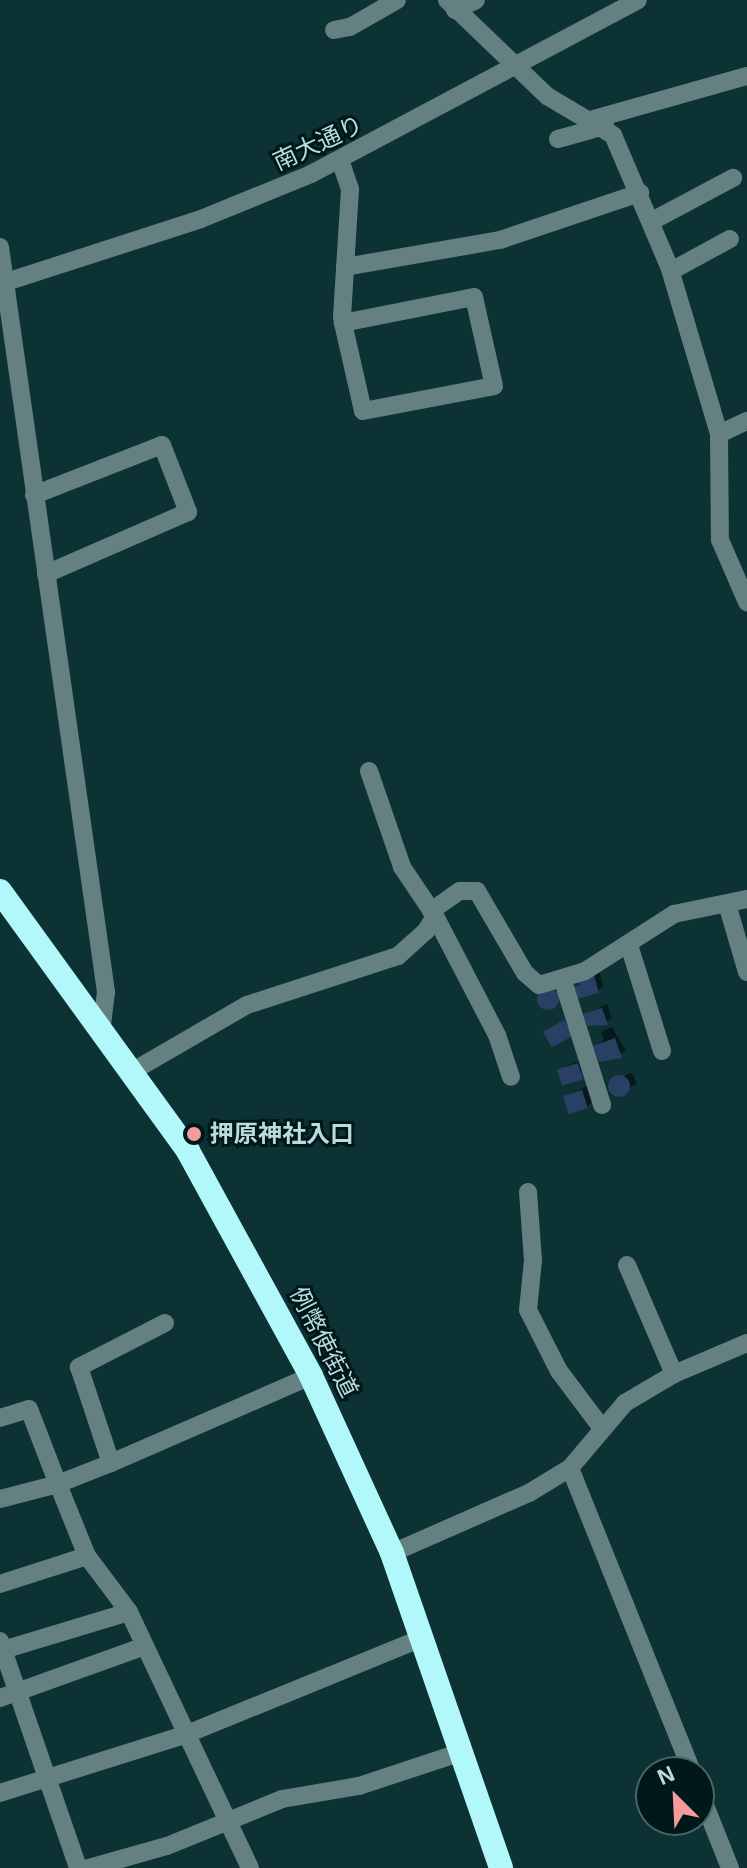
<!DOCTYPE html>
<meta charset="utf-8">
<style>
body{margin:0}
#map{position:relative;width:747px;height:1868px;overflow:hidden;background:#0c3234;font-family:Helvetica,"Noto Sans JP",sans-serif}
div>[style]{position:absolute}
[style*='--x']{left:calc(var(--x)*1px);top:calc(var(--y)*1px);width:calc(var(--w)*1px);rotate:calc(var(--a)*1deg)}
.shadow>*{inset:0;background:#0007}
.building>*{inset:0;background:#294065;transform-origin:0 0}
.round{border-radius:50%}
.minor>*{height:18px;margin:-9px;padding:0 9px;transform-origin:9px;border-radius:9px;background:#658081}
.highway>*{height:24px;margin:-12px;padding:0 12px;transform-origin:12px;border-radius:12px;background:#b2f8fb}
.dots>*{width:22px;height:22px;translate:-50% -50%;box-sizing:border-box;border:4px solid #00181a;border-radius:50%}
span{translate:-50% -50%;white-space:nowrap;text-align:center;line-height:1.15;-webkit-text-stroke:6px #00181a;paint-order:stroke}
.street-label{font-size:24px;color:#bbdcde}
.poi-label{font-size:24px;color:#bbdcde;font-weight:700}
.left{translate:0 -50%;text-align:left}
.north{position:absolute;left:635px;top:1756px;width:80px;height:80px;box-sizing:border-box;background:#00181a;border:2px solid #4b6668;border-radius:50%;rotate:336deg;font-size:22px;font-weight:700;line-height:32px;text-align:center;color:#bbdcde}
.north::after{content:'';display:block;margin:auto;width:28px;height:36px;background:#f59b9b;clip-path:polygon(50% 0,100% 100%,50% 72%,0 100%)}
</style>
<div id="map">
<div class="shadow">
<div style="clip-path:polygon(599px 971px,603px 986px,598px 991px,576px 988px)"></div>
<div style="clip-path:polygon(559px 983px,564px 998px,541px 1006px,539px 994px)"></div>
<div style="clip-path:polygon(607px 1004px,612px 1018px,597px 1026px,585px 1015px)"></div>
<div style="clip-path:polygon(612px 1027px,626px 1051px,601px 1060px,596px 1046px,604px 1040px,601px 1032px)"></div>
<div style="clip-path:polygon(583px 1060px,580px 1074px,561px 1071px,566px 1066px)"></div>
<div style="clip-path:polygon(632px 1073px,637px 1084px,613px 1096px,612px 1080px)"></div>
<div style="clip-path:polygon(587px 1086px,592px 1102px,587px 1107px,565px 1097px)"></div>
</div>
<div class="building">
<div style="clip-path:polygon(594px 975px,599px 993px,577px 999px,573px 987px,580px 985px,578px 979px)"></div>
<div class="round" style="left:537px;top:988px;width:22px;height:22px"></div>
<div style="clip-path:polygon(602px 1008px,608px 1025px,587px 1026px,583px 1014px)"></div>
<div style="left:564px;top:1020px;width:18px;height:24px;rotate:61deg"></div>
<div style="clip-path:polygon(615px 1038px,622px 1058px,599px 1062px,593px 1046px)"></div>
<div style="left:578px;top:1063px;width:17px;height:22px;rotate:73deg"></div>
<div class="round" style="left:608px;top:1075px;width:22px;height:22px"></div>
<div style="left:582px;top:1090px;width:19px;height:20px;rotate:72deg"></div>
</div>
<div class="minor">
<div style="--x:447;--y:0;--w:139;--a:43.8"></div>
<div style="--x:547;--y:96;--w:77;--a:30.6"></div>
<div style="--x:613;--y:135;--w:142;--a:66.9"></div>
<div style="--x:669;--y:266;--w:175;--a:73.4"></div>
<div style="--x:719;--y:434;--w:106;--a:89.5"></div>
<div style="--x:720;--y:540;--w:68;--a:66.5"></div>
<div style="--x:455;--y:10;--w:23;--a:-25"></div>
<div style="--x:334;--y:30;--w:16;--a:-11"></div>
<div style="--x:350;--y:27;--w:54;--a:-29.9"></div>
<div style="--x:594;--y:119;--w:159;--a:-15.7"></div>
<div style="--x:558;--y:139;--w:49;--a:-15.5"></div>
<div style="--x:340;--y:160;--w:31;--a:71"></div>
<div style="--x:350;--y:189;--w:127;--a:93.6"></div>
<div style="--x:342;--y:316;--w:7;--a:82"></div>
<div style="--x:343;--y:323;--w:90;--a:77.2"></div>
<div style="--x:363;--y:411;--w:133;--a:-10.8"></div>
<div style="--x:494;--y:386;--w:91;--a:-102.7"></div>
<div style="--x:474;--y:297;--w:134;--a:168.8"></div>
<div style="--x:652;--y:221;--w:92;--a:-28"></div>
<div style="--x:0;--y:247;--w:753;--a:81.9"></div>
<div style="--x:106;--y:992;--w:34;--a:97"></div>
<div style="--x:345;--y:267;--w:157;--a:-9.9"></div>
<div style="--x:500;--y:240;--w:148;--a:-18.6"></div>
<div style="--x:671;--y:271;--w:67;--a:-28.5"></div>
<div style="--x:0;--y:284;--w:211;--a:-17.9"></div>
<div style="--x:201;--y:219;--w:119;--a:-22.2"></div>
<div style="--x:311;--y:174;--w:370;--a:-28"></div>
<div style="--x:719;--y:434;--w:31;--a:-25"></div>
<div style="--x:34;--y:495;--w:137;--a:-21.3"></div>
<div style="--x:162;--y:445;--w:72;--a:68.8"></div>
<div style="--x:188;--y:512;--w:155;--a:156.4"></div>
<div style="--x:369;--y:771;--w:102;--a:71"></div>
<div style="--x:402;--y:867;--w:59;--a:56"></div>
<div style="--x:727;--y:904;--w:71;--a:73.6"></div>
<div style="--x:431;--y:911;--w:35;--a:-35"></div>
<div style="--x:460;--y:891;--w:17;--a:0"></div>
<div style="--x:477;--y:891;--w:95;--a:59.7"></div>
<div style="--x:525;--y:973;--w:18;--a:41"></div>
<div style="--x:539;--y:985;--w:48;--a:-16.9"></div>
<div style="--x:585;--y:971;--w:106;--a:-32.6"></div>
<div style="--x:674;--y:914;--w:75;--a:-11.6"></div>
<div style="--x:629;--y:945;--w:111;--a:72.7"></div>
<div style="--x:563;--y:981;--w:130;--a:72.5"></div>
<div style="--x:133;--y:1071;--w:132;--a:-30.1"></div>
<div style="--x:247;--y:1005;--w:159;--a:-18"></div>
<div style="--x:398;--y:956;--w:38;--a:-42"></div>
<div style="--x:426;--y:931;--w:17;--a:-59"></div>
<div style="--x:435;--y:916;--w:134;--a:62.5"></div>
<div style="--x:497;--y:1035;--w:44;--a:71.6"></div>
<div style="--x:528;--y:1192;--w:68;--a:85.8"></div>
<div style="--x:533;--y:1260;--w:50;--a:95.7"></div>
<div style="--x:528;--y:1310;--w:68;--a:63.1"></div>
<div style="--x:559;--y:1371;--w:70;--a:53.1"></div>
<div style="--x:627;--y:1265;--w:119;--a:66.7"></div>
<div style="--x:165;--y:1323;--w:97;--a:152.9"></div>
<div style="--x:79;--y:1367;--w:101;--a:71.6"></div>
<div style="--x:111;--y:1463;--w:57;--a:158.4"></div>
<div style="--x:58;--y:1484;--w:78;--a:68.1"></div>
<div style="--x:87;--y:1556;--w:70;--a:53.1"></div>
<div style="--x:129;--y:1612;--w:283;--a:64.7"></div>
<div style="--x:0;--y:1418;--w:30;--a:-17"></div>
<div style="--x:29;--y:1409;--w:80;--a:68.9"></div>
<div style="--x:58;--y:1484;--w:60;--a:165.5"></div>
<div style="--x:111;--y:1463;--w:218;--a:-23.5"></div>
<div style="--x:570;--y:1468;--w:328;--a:68.1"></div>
<div style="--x:392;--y:1553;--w:150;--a:-23.7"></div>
<div style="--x:529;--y:1493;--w:48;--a:-31.4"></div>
<div style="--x:570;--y:1468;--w:85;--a:-49.8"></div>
<div style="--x:625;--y:1403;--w:57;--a:-30.6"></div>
<div style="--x:674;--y:1374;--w:79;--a:-23"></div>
<div style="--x:0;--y:1584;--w:91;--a:-17.8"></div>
<div style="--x:0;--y:1641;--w:240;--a:71"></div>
<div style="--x:0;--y:1651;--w:135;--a:-16.8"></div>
<div style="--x:0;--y:1698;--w:154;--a:-19.7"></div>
<div style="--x:699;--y:1790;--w:84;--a:68.3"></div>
<div style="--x:0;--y:1793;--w:196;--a:-17.5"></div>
<div style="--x:187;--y:1734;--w:254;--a:-22.2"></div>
<div style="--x:89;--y:1868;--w:81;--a:-15.8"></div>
<div style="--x:167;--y:1846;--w:124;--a:-22.2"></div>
<div style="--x:282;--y:1799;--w:78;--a:-9.6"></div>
<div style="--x:359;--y:1786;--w:108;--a:-18.3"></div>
</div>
<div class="highway">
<div style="--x:0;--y:891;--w:321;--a:54.1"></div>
<div style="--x:188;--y:1151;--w:256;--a:61.3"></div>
<div style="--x:311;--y:1376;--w:195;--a:65.4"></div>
<div style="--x:392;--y:1553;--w:333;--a:70.9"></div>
</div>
<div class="dots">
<div style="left:194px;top:1134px;background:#f59b9b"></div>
</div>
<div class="street-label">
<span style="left:318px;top:143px;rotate:-25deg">南大通り</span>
<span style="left:324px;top:1342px;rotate:63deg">例幣使街道</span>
</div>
<div class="poi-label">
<span class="left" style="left:210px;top:1134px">押原神社入口</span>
</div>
<div class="north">N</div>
</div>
